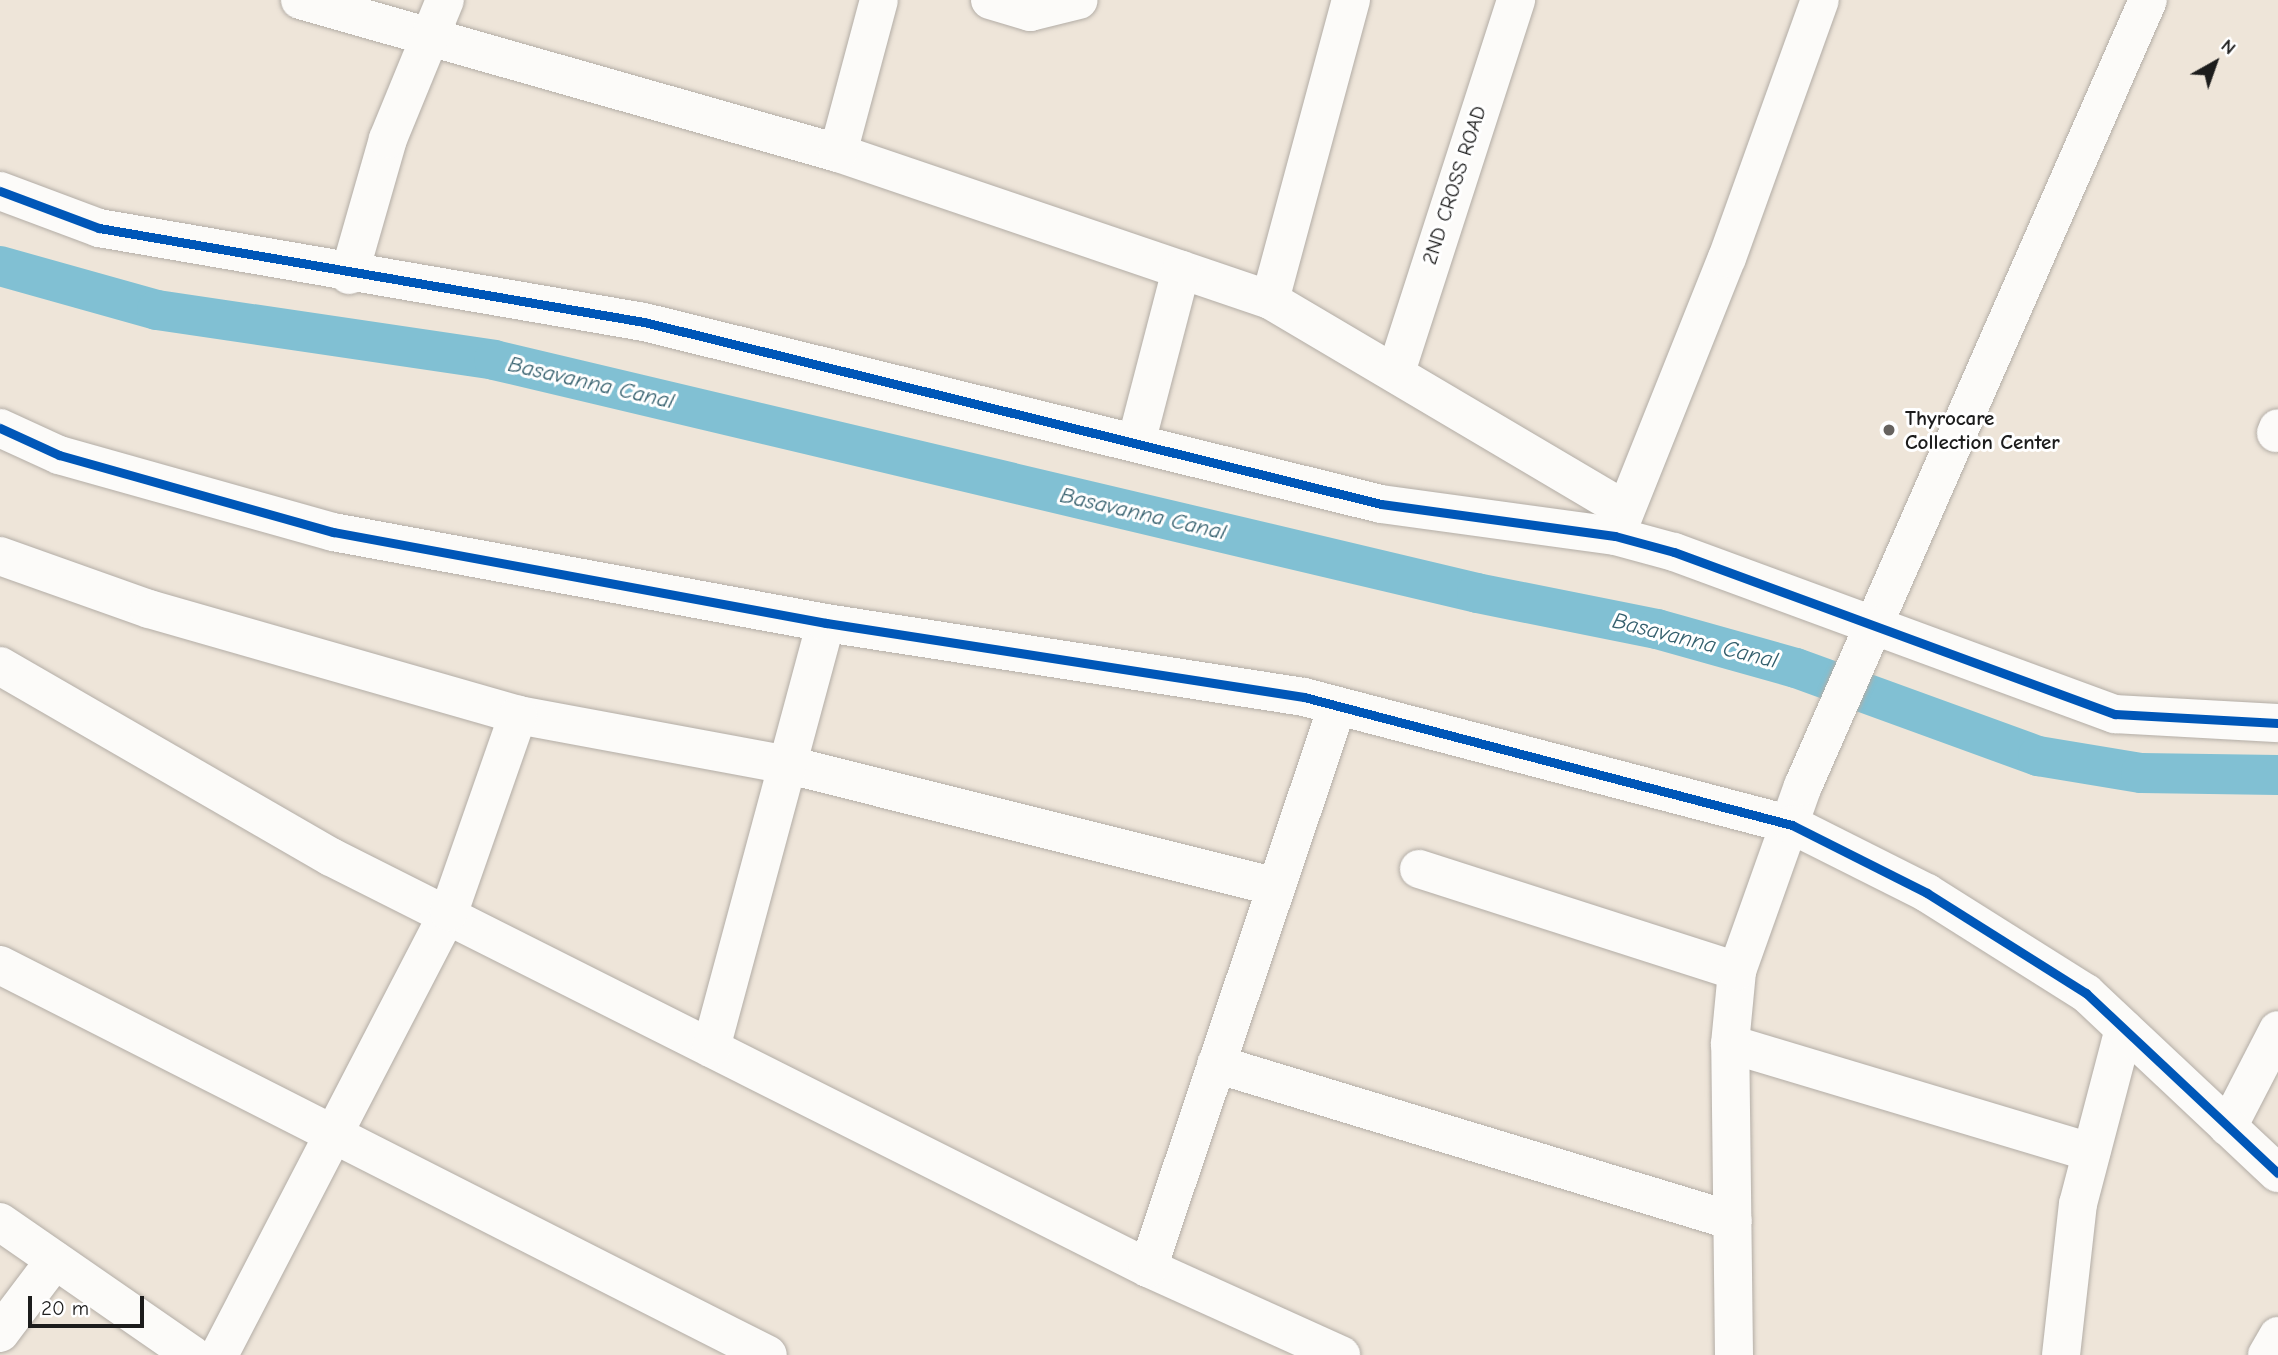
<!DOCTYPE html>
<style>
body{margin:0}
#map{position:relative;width:2278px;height:1355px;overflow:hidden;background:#eee5d9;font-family:"Comic Neue",sans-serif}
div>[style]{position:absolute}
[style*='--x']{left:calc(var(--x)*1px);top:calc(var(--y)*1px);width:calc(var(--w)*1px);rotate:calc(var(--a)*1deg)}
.canal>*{height:40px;margin:-20px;padding:0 20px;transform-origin:20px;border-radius:20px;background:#81c0d3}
.roads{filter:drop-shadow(0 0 2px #b3ada6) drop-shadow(0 0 2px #b3ada6)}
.minor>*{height:38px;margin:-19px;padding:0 19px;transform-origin:19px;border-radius:19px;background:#fcfbf9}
.tertiary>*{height:38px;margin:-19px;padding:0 19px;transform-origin:19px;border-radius:19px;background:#fcfbf9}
.cycleway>*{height:9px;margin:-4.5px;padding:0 4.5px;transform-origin:4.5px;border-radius:4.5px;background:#0057b8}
.dots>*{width:19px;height:19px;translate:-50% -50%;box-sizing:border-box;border:4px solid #fff;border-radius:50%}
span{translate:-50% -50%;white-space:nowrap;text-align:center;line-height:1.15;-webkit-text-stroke:6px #fff;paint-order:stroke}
.street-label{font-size:21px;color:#1c1c1c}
.poi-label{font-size:21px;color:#1c1c1c;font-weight:700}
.left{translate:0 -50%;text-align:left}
.water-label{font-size:23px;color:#345f6d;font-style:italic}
.north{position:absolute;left:2180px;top:28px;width:70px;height:70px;-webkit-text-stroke:5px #fff;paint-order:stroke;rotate:40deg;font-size:19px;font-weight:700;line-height:28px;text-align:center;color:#1c1c1c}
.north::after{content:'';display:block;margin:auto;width:24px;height:32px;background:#1c1c1c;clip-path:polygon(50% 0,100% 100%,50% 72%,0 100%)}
.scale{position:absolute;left:28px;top:1296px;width:116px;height:32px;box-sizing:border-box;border:4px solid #1c1c1c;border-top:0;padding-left:9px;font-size:21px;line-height:24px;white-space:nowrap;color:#1c1c1c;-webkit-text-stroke:5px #fff;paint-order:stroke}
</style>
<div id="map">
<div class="canal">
<div style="--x:0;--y:266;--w:163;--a:15.7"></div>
<div style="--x:157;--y:310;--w:341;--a:8.4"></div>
<div style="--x:494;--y:360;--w:1010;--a:13.33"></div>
<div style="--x:1477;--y:593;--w:184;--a:11.3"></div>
<div style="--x:1657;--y:629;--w:144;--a:15.7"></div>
<div style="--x:1796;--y:668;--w:258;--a:20"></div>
<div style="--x:2038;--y:756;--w:104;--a:9.4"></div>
<div style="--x:2141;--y:773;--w:137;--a:0.8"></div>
</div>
<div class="roads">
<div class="minor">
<div style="--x:300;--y:0;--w:559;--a:15.88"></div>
<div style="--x:838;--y:153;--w:456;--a:18.8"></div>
<div style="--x:1270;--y:300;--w:412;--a:30.6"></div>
<div style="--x:990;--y:0;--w:42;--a:16.7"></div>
<div style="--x:1030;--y:12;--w:50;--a:-13.8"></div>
<div style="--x:838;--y:153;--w:158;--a:-75"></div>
<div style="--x:349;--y:275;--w:141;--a:-74"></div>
<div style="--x:388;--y:139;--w:150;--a:-67.7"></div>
<div style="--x:1270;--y:300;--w:311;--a:-74.9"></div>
<div style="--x:1396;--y:372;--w:391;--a:-72.1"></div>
<div style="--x:2276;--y:433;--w:5;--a:-68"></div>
<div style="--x:1136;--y:443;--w:179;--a:-75.4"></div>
<div style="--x:1616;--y:535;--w:298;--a:-68.2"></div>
<div style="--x:1727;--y:258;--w:274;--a:-70.2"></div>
<div style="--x:0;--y:556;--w:158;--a:19.6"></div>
<div style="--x:149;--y:609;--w:384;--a:16"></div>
<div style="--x:518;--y:715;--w:276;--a:10.5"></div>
<div style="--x:789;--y:765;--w:502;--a:14.06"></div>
<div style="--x:0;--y:666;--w:382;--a:30"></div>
<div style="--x:331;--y:857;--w:915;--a:26.71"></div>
<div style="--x:1148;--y:1268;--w:212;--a:24.3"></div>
<div style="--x:1419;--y:869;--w:334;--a:17.8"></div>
<div style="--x:0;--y:965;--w:861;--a:26.92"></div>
<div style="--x:1730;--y:1044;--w:377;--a:16.7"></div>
<div style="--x:711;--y:1048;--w:440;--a:-74.9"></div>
<div style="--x:1216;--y:1064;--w:540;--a:16.89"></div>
<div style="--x:2228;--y:1127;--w:109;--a:-62.7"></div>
<div style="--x:0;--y:1222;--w:234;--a:34.7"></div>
<div style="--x:1148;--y:1268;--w:592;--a:-71.38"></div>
<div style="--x:0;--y:1333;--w:91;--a:-53"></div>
<div style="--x:219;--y:1355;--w:499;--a:-62.6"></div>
<div style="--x:449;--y:912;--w:209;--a:-70.7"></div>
<div style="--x:1734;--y:1355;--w:311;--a:-90.7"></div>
<div style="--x:1730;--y:1044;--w:73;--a:-84.5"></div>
<div style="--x:1737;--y:971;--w:196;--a:-70.4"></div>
<div style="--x:1803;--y:786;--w:858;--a:-66.3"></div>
<div style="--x:2061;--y:1355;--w:152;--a:-83.6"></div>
<div style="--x:2078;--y:1204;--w:181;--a:-75.3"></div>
<div style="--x:2267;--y:1355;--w:22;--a:-60"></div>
</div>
<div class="tertiary">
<div style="--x:0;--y:191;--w:106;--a:20.5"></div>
<div style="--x:99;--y:228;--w:553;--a:9.79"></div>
<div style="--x:644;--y:322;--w:759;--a:13.87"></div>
<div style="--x:1381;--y:504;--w:236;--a:7.8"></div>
<div style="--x:1615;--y:536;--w:61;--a:15.2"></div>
<div style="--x:1674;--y:552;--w:470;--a:20.2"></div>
<div style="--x:2115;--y:714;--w:163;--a:3.2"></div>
<div style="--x:0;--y:428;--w:65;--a:24.6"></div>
<div style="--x:59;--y:455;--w:285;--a:15.7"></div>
<div style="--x:333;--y:532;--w:501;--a:10.46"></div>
<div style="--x:826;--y:623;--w:484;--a:8.8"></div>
<div style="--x:1304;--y:697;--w:505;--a:14.7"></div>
<div style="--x:1792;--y:825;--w:151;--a:26.7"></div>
<div style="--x:1927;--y:893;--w:188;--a:32.2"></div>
<div style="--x:2086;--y:993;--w:263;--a:43.2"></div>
</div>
</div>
<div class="cycleway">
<div style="--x:0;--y:191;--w:106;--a:20.5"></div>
<div style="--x:99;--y:228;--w:553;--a:9.79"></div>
<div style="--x:644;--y:322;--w:759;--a:13.87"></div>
<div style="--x:1381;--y:504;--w:236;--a:7.8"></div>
<div style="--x:1615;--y:536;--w:61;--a:15.2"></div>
<div style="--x:1674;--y:552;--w:470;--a:20.2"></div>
<div style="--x:2115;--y:714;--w:163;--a:3.2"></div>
<div style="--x:0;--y:428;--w:65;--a:24.6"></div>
<div style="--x:59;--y:455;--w:285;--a:15.7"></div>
<div style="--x:333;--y:532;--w:501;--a:10.46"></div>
<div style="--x:826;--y:623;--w:484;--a:8.8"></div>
<div style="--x:1304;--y:697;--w:505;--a:14.7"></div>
<div style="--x:1792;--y:825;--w:151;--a:26.7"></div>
<div style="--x:1927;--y:893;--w:188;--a:32.2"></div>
<div style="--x:2086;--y:993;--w:263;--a:43.2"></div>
</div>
<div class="dots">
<div style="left:1889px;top:430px;background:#66625e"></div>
</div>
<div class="street-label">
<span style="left:1454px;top:185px;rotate:-72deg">2ND CROSS ROAD</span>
</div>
<div class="poi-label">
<span class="left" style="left:1905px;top:430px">Thyrocare<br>Collection Center</span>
</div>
<div class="water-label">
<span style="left:591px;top:383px;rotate:13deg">Basavanna Canal</span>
<span style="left:1143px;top:514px;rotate:13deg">Basavanna Canal</span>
<span style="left:1695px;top:641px;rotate:14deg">Basavanna Canal</span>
</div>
<div class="north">N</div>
<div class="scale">20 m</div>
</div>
